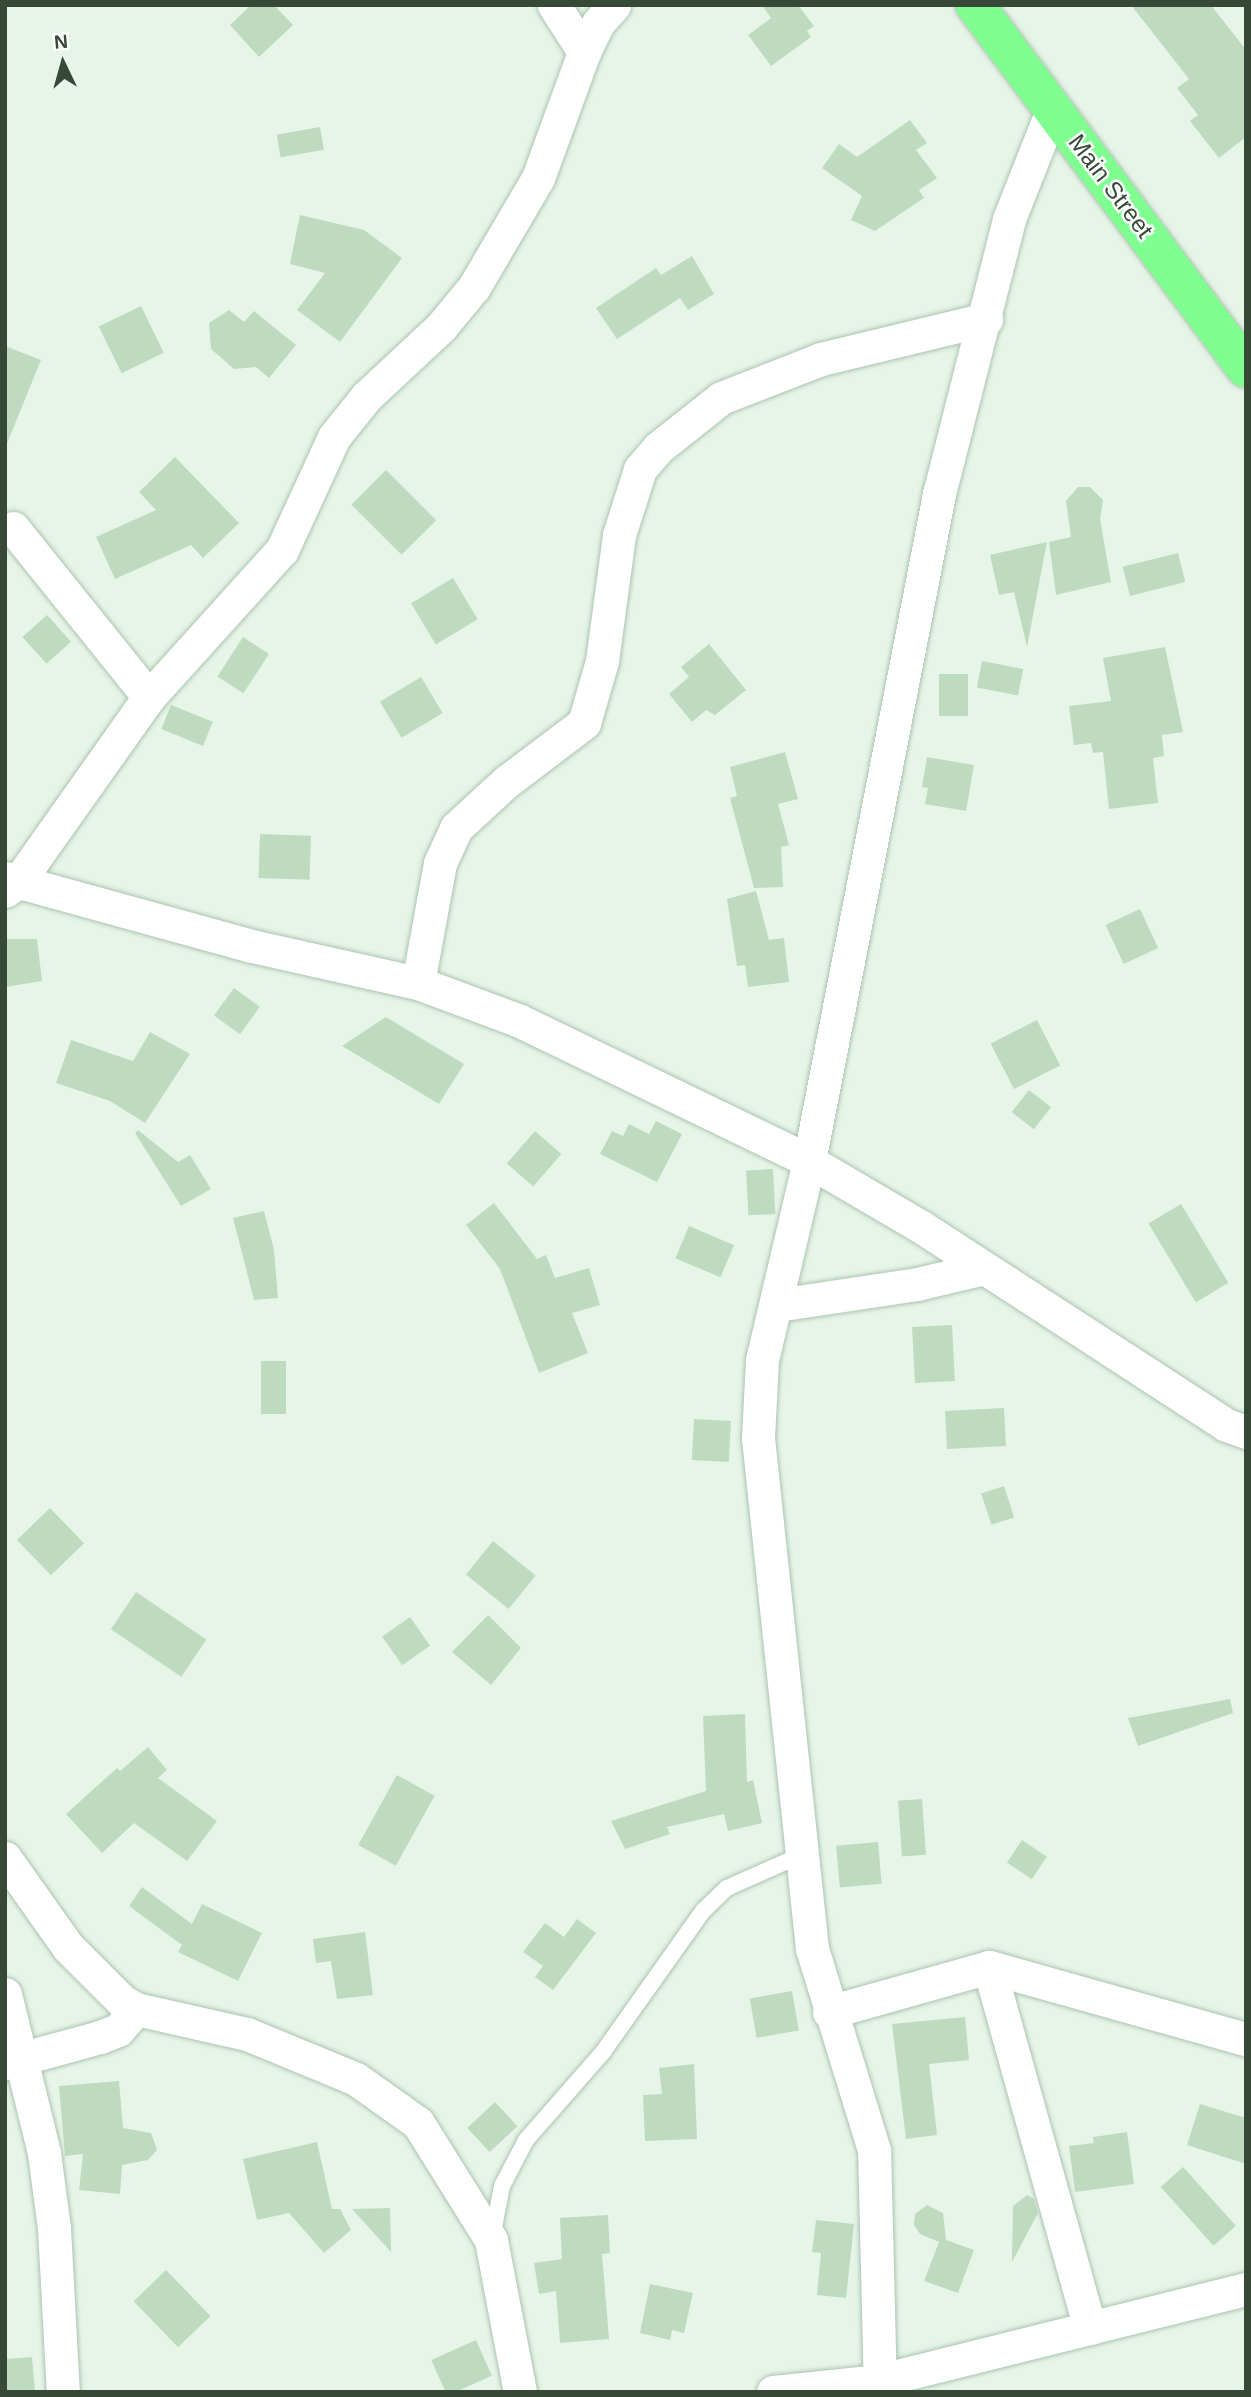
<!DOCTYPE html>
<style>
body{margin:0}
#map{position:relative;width:1251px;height:2397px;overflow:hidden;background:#e7f5e9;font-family:Arial,sans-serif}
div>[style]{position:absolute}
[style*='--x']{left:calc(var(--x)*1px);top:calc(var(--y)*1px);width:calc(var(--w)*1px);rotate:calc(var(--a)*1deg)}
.building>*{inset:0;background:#bedbc0;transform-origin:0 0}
.roads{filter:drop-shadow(0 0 2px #acc4af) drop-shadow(0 0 2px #acc4af)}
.service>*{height:16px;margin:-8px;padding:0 8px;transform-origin:8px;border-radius:8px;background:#fff}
.minor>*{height:33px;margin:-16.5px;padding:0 16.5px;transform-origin:16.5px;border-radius:16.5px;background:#fff}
.trunk>*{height:38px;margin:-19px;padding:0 19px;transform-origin:19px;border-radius:19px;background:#7fff90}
span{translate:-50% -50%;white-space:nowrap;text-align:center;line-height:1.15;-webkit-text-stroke:5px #fff;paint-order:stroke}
.street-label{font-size:24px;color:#354936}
.frame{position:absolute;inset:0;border:7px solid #354936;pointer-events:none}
.north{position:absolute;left:28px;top:28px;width:70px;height:70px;-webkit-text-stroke:5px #fff;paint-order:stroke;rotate:355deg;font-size:19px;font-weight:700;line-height:28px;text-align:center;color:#354936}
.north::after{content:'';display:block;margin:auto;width:24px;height:32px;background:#354936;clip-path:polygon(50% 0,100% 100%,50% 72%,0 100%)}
</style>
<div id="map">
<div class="building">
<div style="clip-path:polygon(251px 5px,274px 5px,293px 25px,259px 57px,230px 25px)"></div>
<div style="clip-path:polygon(762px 5px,798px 5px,814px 26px,807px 31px,811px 37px,771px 66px,748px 35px,771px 18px)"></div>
<div style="clip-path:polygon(1131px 5px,1211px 5px,1246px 50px,1246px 137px,1219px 158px,1190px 121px,1198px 115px,1177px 88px,1189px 79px)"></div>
<div style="clip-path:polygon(910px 120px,927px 143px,916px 150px,937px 178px,919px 190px,924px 198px,875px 231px,851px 220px,862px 196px,822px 168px,839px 144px,857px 157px)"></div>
<div style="left:320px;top:127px;width:23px;height:44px;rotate:80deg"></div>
<div style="clip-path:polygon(300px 215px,364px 230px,402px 258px,340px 342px,297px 310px,325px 273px,290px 264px)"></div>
<div style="clip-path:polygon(692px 256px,714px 294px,688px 310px,680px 298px,617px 339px,596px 308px,656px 268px,661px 275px)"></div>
<div style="left:141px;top:306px;width:52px;height:47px;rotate:64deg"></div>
<div style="clip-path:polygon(229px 310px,244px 322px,254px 311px,296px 345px,269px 378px,256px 367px,234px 369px,211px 349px,209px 323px)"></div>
<div style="clip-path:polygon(5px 346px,41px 360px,6px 446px,5px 446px)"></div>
<div style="clip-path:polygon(175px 457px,239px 523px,203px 558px,191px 545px,115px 579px,96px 537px,156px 510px,139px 492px)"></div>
<div style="left:386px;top:470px;width:71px;height:49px;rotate:45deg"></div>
<div style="clip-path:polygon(1078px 487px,1090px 487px,1103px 500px,1100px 519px,1111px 582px,1056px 595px,1049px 542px,1071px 537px,1066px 501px)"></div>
<div style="clip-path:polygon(1047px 542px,1027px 647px,1014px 592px,999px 595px,990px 555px)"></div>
<div style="left:1178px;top:553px;width:30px;height:57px;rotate:76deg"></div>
<div style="left:453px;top:578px;width:48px;height:49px;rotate:59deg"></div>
<div style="left:47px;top:615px;width:36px;height:33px;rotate:48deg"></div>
<div style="left:243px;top:637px;width:31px;height:47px;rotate:33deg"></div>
<div style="clip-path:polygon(709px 644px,746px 690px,715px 715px,706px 710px,692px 722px,669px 694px,689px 677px,681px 667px)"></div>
<div style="clip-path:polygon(1165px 647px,1183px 732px,1162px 735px,1164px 756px,1153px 758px,1158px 803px,1109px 809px,1103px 752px,1093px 753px,1091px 743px,1074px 745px,1069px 706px,1111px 701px,1103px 658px)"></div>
<div style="left:982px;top:661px;width:42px;height:27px;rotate:11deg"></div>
<div style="left:968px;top:674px;width:42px;height:29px;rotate:90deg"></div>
<div style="left:421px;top:677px;width:42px;height:48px;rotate:59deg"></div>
<div style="left:171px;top:705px;width:45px;height:26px;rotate:22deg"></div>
<div style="clip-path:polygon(785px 752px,798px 799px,778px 804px,789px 845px,781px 847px,783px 887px,754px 888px,730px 798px,737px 796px,730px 767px)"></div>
<div style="clip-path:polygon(927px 757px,974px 765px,966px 811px,925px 804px,928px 788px,922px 787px)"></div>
<div style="left:260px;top:834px;width:51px;height:44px;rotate:2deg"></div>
<div style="clip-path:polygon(756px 891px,769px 940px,784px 938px,789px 982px,748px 987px,745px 965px,737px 966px,727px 899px)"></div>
<div style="left:1140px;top:909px;width:43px;height:38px;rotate:65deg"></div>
<div style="clip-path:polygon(5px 939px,37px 939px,42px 981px,5px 987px)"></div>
<div style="left:234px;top:988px;width:32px;height:34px;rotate:36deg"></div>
<div style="clip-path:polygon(386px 1017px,464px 1064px,439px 1104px,342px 1046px)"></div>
<div style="left:1037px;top:1020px;width:51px;height:52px;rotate:63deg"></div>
<div style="clip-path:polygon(150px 1032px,190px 1054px,145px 1123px,110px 1101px,56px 1083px,71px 1040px,133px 1061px)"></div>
<div style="left:1029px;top:1090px;width:28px;height:28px;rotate:38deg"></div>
<div style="clip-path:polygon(656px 1121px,682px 1134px,657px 1182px,600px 1154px,612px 1131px,623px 1136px,629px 1124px,649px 1134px)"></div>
<div style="clip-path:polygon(138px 1130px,178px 1162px,190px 1155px,211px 1189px,181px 1206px,135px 1133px)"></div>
<div style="left:535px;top:1131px;width:35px;height:43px;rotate:41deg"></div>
<div style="left:773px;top:1169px;width:45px;height:27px;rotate:87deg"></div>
<div style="clip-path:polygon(494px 1203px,537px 1259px,546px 1255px,555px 1278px,589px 1268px,600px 1305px,572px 1313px,588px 1353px,539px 1373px,500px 1269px,466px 1225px)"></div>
<div style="left:1181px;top:1204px;width:92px;height:38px;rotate:59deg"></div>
<div style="clip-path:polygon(264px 1211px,274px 1250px,278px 1298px,254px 1300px,233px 1218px)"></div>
<div style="left:689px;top:1226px;width:49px;height:35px;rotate:23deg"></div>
<div style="left:952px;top:1325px;width:56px;height:40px;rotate:87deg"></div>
<div style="left:261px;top:1361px;width:25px;height:53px"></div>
<div style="left:1004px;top:1408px;width:38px;height:59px;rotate:87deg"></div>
<div style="left:694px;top:1419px;width:37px;height:41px;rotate:3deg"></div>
<div style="left:1004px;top:1486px;width:33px;height:24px;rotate:72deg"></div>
<div style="left:50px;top:1508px;width:49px;height:46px;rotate:46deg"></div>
<div style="left:493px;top:1541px;width:55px;height:43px;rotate:39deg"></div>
<div style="left:136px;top:1592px;width:85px;height:45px;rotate:34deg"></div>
<div style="clip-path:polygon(488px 1615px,521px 1648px,491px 1685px,452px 1652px)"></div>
<div style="left:410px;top:1617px;width:35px;height:34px;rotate:55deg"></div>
<div style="clip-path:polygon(1230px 1699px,1233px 1713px,1138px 1746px,1128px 1718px)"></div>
<div style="clip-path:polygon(745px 1714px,747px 1782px,753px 1780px,762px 1823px,728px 1831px,724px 1814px,667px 1827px,670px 1834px,625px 1849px,611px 1821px,706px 1791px,703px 1716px)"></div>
<div style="clip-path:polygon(148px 1747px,167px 1770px,158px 1778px,217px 1821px,187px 1861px,134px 1823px,102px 1853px,66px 1814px,117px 1768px,120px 1771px)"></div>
<div style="left:397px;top:1775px;width:43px;height:80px;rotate:29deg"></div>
<div style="left:922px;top:1799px;width:56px;height:24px;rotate:86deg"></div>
<div style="left:1022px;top:1840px;width:30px;height:27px;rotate:34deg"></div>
<div style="left:878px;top:1842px;width:42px;height:42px;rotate:85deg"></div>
<div style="clip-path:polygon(142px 1887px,192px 1924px,202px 1904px,262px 1933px,238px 1981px,178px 1952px,182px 1945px,129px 1906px)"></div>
<div style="clip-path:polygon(577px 1919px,596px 1933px,553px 1990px,535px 1977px,543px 1966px,523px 1952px,545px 1923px,564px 1937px)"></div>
<div style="clip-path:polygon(365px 1932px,373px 1995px,337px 1999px,331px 1961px,316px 1963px,313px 1939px)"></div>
<div style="left:792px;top:1991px;width:40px;height:43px;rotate:80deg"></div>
<div style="clip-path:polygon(965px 2017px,969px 2060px,929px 2064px,937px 2135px,906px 2139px,892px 2024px)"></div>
<div style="clip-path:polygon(694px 2064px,697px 2139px,645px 2141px,643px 2095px,662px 2094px,659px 2068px)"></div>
<div style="clip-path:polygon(119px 2081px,123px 2128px,151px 2133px,157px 2150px,148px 2160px,122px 2165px,120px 2194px,79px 2190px,83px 2154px,65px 2156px,59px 2086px)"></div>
<div style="left:495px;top:2102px;width:33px;height:38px;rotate:47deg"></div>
<div style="clip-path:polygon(1200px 2104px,1246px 2118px,1246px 2164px,1187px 2145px)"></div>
<div style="clip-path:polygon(1127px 2132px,1134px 2184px,1075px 2192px,1069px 2146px,1094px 2143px,1093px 2137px)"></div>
<div style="clip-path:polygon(317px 2142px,332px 2209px,340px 2209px,351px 2230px,324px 2253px,289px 2213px,257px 2220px,243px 2159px)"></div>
<div style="left:1183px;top:2167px;width:79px;height:30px;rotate:48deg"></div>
<div style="clip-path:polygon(1027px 2195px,1034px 2199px,1038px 2213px,1012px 2262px,1013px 2206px)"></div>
<div style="clip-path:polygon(927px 2205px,943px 2213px,946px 2240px,974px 2250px,958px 2293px,924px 2281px,939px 2242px,920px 2234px,914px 2225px,915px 2214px)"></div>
<div style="clip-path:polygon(390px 2208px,391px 2252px,352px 2209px)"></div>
<div style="clip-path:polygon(608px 2215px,610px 2253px,602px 2254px,609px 2339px,560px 2343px,556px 2291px,539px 2294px,534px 2263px,562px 2259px,560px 2218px)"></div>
<div style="clip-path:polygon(816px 2220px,854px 2224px,846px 2298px,817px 2295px,821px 2253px,812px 2252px)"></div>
<div style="left:166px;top:2270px;width:64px;height:45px;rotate:46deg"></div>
<div style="clip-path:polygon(650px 2284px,693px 2293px,684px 2333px,672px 2330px,670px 2340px,640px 2333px)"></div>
<div style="left:476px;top:2340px;width:39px;height:49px;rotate:66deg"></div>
<div style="clip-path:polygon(32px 2357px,35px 2392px,5px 2392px,5px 2359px)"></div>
</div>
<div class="roads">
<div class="service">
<div style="--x:492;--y:2238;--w:53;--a:-79.1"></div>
<div style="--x:502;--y:2186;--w:52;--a:-62.4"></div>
<div style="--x:526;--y:2140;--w:117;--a:-48.8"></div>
<div style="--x:603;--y:2052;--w:173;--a:-54.7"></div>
<div style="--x:703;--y:1911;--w:33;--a:-44"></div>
<div style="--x:727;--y:1888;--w:81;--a:-24"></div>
</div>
<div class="minor">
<div style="--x:554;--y:5;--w:56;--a:57.4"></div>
<div style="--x:13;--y:528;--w:217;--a:51.2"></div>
<div style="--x:5;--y:878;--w:256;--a:15.4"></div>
<div style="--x:252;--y:946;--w:170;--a:12.6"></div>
<div style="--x:418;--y:983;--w:109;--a:20.4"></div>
<div style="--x:520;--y:1021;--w:321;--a:25.8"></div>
<div style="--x:809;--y:1161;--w:129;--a:30.4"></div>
<div style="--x:920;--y:1226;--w:365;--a:33"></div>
<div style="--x:1226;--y:1425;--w:21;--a:19"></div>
<div style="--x:5;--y:891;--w:16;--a:-35"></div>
<div style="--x:18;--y:882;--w:227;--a:-54.7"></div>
<div style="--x:149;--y:697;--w:198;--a:-47.9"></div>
<div style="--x:282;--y:550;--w:124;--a:-65.3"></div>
<div style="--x:334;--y:437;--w:51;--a:-51.3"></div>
<div style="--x:366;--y:397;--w:103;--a:-43"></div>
<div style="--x:441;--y:327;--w:52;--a:-50.5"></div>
<div style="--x:474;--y:287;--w:126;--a:-59.6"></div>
<div style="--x:538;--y:178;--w:134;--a:-69.9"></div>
<div style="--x:584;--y:52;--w:32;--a:-64"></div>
<div style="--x:598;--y:23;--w:24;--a:-48"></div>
<div style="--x:418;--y:983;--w:122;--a:-79.6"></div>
<div style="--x:440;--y:863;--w:38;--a:-65"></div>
<div style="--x:456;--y:828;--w:68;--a:-42.6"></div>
<div style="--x:506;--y:782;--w:98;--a:-37.1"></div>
<div style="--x:584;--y:723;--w:65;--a:-73.8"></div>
<div style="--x:602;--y:661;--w:127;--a:-82.3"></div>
<div style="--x:619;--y:535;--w:69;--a:-72.3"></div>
<div style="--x:640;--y:469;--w:28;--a:-49"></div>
<div style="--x:658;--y:448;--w:80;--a:-38.4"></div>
<div style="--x:721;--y:398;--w:107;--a:-21.3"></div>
<div style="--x:821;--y:359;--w:170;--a:-13.6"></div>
<div style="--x:777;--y:1305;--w:142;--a:-8.5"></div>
<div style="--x:917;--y:1284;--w:65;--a:-13.4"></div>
<div style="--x:5;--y:1858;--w:109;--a:54.7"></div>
<div style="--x:68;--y:1947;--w:76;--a:45"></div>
<div style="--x:122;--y:2001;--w:16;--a:30"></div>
<div style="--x:136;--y:2009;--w:114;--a:12.7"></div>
<div style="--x:247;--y:2034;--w:118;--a:22.4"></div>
<div style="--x:356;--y:2079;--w:76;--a:35.4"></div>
<div style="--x:418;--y:2123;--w:138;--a:58"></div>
<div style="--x:491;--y:2240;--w:155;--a:79.2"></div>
<div style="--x:989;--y:1967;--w:375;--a:74.4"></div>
<div style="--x:5;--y:1994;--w:164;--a:76.2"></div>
<div style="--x:44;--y:2153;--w:76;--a:82.4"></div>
<div style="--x:54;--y:2228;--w:164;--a:86.9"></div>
<div style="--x:829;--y:2012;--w:166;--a:-15.7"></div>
<div style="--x:989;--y:1967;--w:267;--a:15.7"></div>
<div style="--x:5;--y:2063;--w:98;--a:-15.3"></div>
<div style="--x:100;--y:2037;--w:19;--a:-21"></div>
<div style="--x:118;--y:2030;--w:28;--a:-49"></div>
<div style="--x:773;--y:2392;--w:105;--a:-6"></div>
<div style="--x:877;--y:2381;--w:380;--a:-14"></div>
<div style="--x:880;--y:2392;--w:242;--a:-91.4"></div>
<div style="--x:874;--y:2150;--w:210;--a:-107.1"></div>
<div style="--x:812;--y:1949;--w:514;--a:-96.03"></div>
<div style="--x:758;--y:1438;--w:78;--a:-87.1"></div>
<div style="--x:762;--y:1360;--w:204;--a:-76.7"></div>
<div style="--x:809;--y:1161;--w:680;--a:-78.97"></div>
<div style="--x:939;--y:494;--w:284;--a:-75.7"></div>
<div style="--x:1009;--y:219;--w:119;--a:-68.4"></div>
</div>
<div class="trunk">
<div style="--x:975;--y:5;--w:453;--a:53.3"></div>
</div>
</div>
<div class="street-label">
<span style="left:1111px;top:186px;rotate:53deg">Main Street</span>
</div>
<div class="frame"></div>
<div class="north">N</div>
</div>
